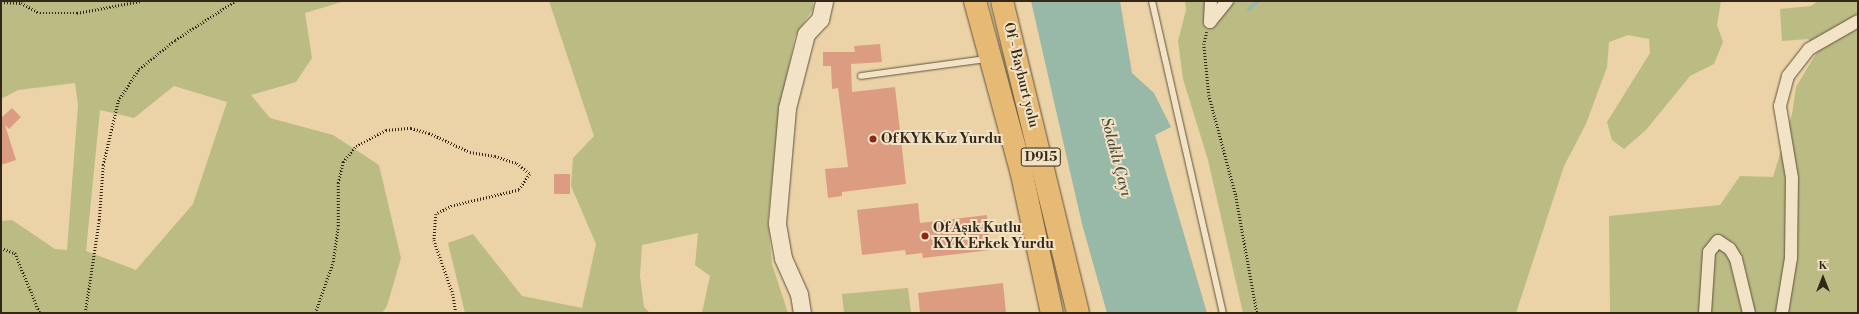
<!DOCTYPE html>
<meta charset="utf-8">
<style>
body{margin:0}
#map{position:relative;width:1859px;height:314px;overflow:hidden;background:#ebd3a7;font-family:"Libre Bodoni",serif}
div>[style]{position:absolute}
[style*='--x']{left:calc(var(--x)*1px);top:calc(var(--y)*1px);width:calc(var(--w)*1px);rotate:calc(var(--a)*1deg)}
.green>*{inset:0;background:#bbbb84}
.water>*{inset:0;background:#98b8a8}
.stream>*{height:4px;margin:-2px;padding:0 2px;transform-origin:2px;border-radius:2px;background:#98b8a8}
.building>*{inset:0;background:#dc9c81;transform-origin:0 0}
.path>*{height:2.5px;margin-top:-1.25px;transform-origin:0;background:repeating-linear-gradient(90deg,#332718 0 1px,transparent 0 3px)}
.roads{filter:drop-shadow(0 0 1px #61523c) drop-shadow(0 0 1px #61523c)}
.lane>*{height:6px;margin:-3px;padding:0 3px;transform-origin:3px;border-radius:3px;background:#f2e2c6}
.street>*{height:12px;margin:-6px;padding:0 6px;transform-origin:6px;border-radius:6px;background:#f2e2c6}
.secondary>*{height:17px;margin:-8.5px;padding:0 8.5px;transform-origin:8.5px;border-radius:8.5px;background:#f2e2c6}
.highway>*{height:22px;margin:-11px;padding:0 11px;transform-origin:11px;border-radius:11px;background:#e6ba74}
.dots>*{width:11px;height:11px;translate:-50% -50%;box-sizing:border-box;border:2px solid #f2e2c6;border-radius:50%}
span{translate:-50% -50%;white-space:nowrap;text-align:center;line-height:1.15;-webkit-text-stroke:4px #f2e2c6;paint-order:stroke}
.shield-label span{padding:1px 3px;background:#f2e2c6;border:1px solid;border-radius:3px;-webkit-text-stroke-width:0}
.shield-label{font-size:13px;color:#332718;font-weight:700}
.street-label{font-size:14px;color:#332718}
.poi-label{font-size:14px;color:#332718;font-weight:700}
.left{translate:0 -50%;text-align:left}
.water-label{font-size:15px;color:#4c4b3c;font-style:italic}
.frame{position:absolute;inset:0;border:2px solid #332718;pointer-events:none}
.north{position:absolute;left:1803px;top:258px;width:40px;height:40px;-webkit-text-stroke:3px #f2e2c6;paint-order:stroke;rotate:0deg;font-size:11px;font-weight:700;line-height:16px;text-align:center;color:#332718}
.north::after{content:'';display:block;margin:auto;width:14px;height:18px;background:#332718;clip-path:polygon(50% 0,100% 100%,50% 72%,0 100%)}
</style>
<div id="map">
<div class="green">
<div style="clip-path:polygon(evenodd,1px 1px,345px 1px,305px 13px,312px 58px,296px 82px,251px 95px,270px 118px,333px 135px,379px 165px,401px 258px,387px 306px,382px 313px,1px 313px,1px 221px,12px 220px,55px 249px,67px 250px,78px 105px,75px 83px,18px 90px,1px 99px,1px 1px,174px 86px,227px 102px,193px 204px,136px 270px,86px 251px,100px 110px,134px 118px,174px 86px)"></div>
<div style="clip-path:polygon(549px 1px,813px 1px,813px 9px,795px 36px,778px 119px,768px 220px,772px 264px,788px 313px,702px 313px,710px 276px,695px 265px,698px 233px,642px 245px,640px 276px,644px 307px,650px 313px,465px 313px,448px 243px,473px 234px,522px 296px,582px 308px,596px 244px,571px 186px,573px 158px,594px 136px)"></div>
<div style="clip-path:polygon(1185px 1px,1721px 1px,1717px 25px,1723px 42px,1714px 64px,1690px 76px,1646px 130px,1624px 149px,1612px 140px,1607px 122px,1650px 53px,1649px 39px,1628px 35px,1609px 42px,1607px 67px,1586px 124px,1564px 166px,1516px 313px,1243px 313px,1208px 160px,1183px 79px,1178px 41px,1186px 10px)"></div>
<div style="clip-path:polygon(1818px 1px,1858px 1px,1858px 313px,1610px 313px,1609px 216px,1720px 205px,1740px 176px,1773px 177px,1792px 114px,1796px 87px,1817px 52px,1808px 39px,1782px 41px,1780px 9px,1811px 6px)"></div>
<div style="clip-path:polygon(908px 288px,911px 313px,844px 313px,842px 294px)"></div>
</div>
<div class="water">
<div style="clip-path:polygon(1031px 1px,1120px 1px,1132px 73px,1154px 93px,1171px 127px,1155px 135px,1207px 313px,1107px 313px,1082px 224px)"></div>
</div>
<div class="stream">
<div style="--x:1249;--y:9;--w:12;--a:-42"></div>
</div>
<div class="building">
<div style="clip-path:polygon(880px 44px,882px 62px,851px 64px,852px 92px,895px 87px,906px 184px,842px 192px,842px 196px,828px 198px,825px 169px,848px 167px,838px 88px,832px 89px,831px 66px,823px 66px,823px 52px,855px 52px,854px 46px)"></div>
<div style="clip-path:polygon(12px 108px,21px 117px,9px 129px,5px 125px,16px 160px,1px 165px,1px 118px)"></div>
<div style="left:554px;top:174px;width:16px;height:20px"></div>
<div style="clip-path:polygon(918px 203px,920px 223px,987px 215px,991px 250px,923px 258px,922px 253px,906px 255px,905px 250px,862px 255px,857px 210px)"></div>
<div style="clip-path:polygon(1003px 283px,1006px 313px,920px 313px,918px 293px)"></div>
</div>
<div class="path">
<div style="--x:1;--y:2;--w:20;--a:3"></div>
<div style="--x:21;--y:3;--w:21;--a:28"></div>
<div style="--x:40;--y:13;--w:37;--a:0"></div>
<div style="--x:77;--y:13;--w:65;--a:-10.6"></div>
<div style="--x:1207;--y:32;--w:12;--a:104"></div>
<div style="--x:1204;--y:44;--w:51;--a:84.4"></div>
<div style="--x:1209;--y:95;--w:105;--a:75"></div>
<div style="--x:1236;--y:196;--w:119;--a:79.8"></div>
<div style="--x:1;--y:248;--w:15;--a:20"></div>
<div style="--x:15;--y:253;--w:65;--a:67.4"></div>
<div style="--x:85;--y:313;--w:94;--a:-81.4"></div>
<div style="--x:99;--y:220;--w:55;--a:-85.8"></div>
<div style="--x:103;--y:165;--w:66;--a:-76.8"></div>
<div style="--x:118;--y:101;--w:38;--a:-57"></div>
<div style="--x:139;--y:69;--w:46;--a:-38.9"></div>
<div style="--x:175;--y:40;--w:72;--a:-33"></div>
<div style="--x:315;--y:313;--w:54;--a:-70.6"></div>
<div style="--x:333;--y:262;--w:36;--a:-82"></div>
<div style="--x:338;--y:226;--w:43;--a:-90"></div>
<div style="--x:338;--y:183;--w:22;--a:-77"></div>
<div style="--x:343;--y:162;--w:21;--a:-51"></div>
<div style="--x:356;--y:146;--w:34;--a:-28"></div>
<div style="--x:386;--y:130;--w:25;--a:-5"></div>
<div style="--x:411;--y:128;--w:19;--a:16"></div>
<div style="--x:429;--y:133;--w:45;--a:24.9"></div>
<div style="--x:470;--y:152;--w:25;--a:9"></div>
<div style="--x:495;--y:156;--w:23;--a:18"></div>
<div style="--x:517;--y:163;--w:17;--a:40"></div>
<div style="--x:530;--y:174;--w:19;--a:125"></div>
<div style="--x:519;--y:190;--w:69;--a:166.6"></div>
<div style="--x:452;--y:206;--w:18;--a:153"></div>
<div style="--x:436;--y:214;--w:26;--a:94"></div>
<div style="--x:434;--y:240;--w:57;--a:70.6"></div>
<div style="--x:453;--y:294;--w:19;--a:81"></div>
</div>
<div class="roads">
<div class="lane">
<div style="--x:1152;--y:1;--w:320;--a:77.2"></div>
<div style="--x:861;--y:76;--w:127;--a:-7.7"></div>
</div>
<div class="street">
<div style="--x:1211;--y:1;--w:21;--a:93"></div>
<div style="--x:1210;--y:22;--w:27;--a:-51"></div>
<div style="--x:1705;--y:313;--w:61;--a:-86.2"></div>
<div style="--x:1709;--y:252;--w:14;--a:-51"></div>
<div style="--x:1718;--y:241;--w:14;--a:34"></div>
<div style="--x:1730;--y:249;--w:12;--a:59"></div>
<div style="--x:1736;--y:259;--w:56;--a:76.5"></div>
<div style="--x:1782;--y:313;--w:56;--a:-80.7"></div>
<div style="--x:1791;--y:258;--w:80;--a:-89.3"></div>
<div style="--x:1792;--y:178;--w:73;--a:-99.5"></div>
<div style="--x:1780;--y:106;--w:31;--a:-75"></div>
<div style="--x:1788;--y:76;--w:34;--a:-52"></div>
<div style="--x:1809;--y:49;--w:56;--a:-29.7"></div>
</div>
<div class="secondary">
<div style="--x:802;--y:313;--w:19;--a:-99"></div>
<div style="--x:799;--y:294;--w:39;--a:-114"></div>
<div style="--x:783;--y:258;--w:36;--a:-100"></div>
<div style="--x:777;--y:223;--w:115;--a:-85"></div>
<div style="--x:787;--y:108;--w:76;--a:-75.6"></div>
<div style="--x:806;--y:34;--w:21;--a:-47"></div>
<div style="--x:820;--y:19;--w:18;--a:-77"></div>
</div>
<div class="highway">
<div style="--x:975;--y:1;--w:175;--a:74.8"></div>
<div style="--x:1021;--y:170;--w:146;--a:77.8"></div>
<div style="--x:1002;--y:1;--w:321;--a:76.3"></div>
</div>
</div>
<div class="dots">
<div style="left:873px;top:139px;background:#8f2418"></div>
<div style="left:925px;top:236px;background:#8f2418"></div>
</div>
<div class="shield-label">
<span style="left:1041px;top:157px">D915</span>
</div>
<div class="street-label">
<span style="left:1021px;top:75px;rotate:76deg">Of - Bayburt yolu</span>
</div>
<div class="poi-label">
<span class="left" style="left:881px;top:139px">Of KYK Kız Yurdu</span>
<span class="left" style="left:933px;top:236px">Of Aşık Kutlu<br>KYK Erkek Yurdu</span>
</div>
<div class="water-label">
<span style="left:1116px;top:157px;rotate:75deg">Solaklı Çayı</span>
</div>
<div class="frame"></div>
<div class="north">K</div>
</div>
